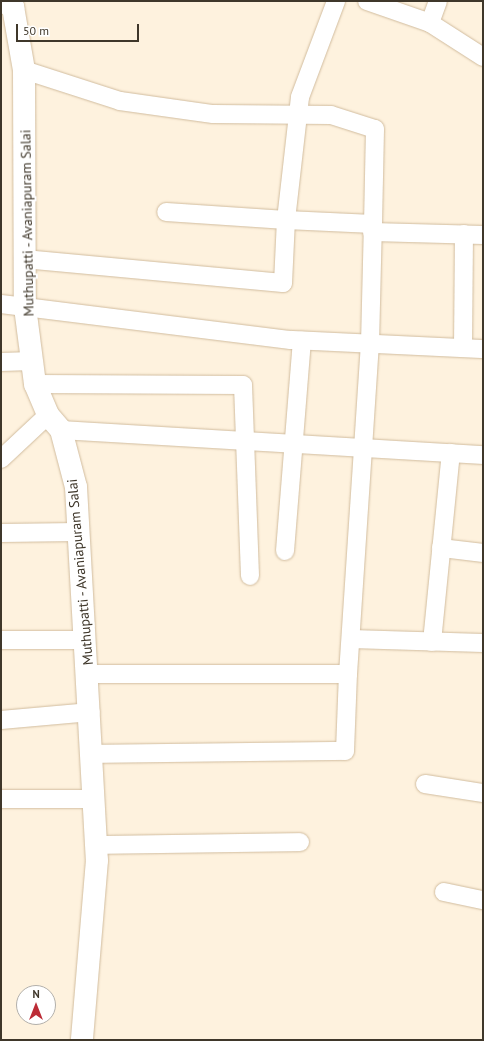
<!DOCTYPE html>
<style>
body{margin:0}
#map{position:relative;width:484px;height:1041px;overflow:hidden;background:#fef2de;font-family:"PT Sans",sans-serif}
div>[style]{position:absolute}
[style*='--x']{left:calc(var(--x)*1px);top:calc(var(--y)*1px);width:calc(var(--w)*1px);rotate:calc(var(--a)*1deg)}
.roads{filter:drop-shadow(0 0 1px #d1bc9e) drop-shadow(0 0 1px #d1bc9e)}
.minor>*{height:18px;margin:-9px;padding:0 9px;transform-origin:9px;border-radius:9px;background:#fff}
.tertiary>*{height:22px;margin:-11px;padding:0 11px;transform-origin:11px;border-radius:11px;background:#fff}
span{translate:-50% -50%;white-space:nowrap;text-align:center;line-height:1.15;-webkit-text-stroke:4px #fff;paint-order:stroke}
.street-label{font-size:14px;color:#3f372a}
.frame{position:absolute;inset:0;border:2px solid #3f372a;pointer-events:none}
.north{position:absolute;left:16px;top:985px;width:40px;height:40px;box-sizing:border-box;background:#fff;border:1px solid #b2afaa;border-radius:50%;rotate:0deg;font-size:11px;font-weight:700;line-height:16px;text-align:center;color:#3f372a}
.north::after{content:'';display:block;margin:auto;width:14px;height:18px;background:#bc2c36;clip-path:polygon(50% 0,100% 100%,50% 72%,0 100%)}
.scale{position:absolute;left:16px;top:24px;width:123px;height:18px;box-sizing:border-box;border:2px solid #3f372a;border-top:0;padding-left:5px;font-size:12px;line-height:14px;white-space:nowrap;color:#3f372a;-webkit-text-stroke:3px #fff;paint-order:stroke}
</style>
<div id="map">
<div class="roads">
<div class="minor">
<div style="--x:367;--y:1;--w:67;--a:19.2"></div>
<div style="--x:430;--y:23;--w:23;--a:-70"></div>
<div style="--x:430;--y:23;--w:63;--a:32.7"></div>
<div style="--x:24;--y:70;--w:101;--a:17.9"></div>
<div style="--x:120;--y:101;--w:94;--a:8"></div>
<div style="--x:213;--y:114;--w:118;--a:0.5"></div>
<div style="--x:331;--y:115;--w:46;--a:17.7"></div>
<div style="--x:375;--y:129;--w:95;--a:91.2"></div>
<div style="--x:372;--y:232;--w:111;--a:1.5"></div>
<div style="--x:24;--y:259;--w:260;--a:5.3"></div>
<div style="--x:283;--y:283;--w:63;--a:-87.3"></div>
<div style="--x:286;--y:220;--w:120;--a:-176.2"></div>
<div style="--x:1;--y:304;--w:292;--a:7.1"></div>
<div style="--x:291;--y:340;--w:192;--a:2.7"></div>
<div style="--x:463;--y:348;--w:114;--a:-89.5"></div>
<div style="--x:1;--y:362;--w:31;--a:-2"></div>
<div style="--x:35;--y:384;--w:208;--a:0.3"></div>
<div style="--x:243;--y:385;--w:191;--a:87.9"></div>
<div style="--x:61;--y:430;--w:423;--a:3.4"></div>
<div style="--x:1;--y:459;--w:64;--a:-43.1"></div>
<div style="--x:1;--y:533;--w:77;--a:-0.7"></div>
<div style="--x:441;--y:548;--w:42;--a:6.8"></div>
<div style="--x:285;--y:551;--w:211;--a:-85.4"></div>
<div style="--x:351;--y:639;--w:132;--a:1.7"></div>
<div style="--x:1;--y:640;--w:84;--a:0"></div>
<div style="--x:432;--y:642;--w:190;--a:-84.3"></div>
<div style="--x:88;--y:674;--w:260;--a:0"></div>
<div style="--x:348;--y:674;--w:331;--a:-86.2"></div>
<div style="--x:370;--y:344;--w:120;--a:-88.6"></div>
<div style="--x:373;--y:224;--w:87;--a:-177.4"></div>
<div style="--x:286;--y:220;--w:124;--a:-83.5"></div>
<div style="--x:300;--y:97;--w:103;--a:-69.4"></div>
<div style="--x:1;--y:720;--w:90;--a:-5.1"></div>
<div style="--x:93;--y:754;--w:252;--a:-0.7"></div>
<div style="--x:345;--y:751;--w:77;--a:-87.8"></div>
<div style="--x:425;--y:784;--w:59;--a:8.8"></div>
<div style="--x:1;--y:799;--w:94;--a:0"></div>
<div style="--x:96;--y:845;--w:204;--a:-0.8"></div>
<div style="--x:444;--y:892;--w:40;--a:12"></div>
</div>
<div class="tertiary">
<div style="--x:2;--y:1;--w:13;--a:29"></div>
<div style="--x:13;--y:7;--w:64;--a:80.1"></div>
<div style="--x:24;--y:70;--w:237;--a:89.8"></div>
<div style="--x:25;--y:307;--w:78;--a:82.6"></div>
<div style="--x:35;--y:384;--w:34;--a:67"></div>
<div style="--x:48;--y:415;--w:20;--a:49"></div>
<div style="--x:61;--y:430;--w:59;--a:75.3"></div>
<div style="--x:76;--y:487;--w:374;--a:86.8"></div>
<div style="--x:97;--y:860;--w:181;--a:94.8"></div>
</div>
</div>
<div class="street-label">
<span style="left:27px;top:223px;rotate:-91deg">Muthupatti - Avaniapuram Salai</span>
<span style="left:80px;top:572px;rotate:-95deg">Muthupatti - Avaniapuram Salai</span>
</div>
<div class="frame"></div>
<div class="north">N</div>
<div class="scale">50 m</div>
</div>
